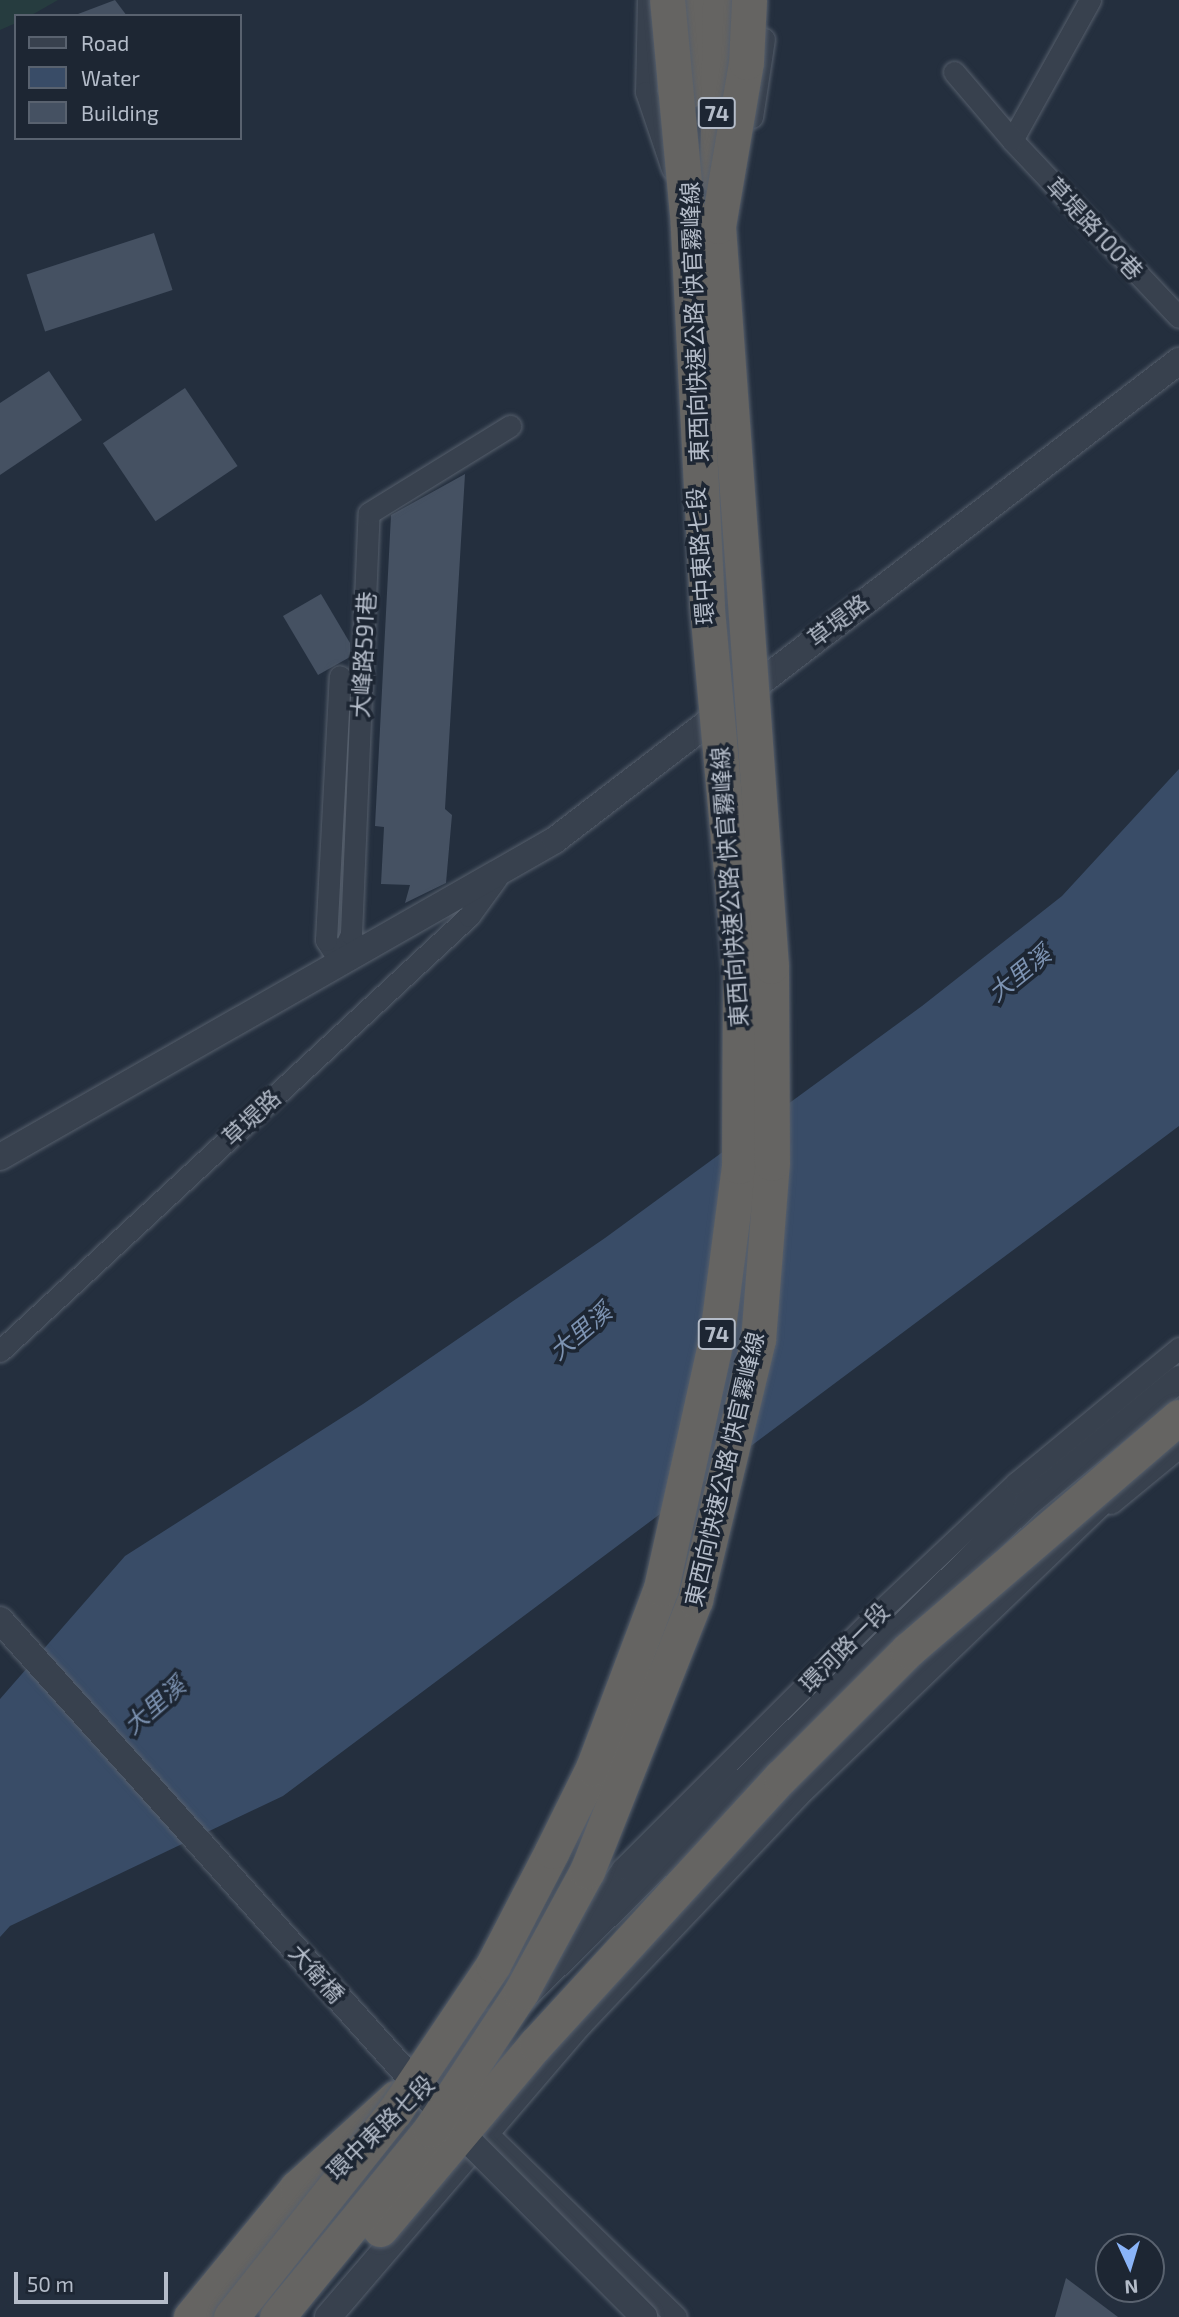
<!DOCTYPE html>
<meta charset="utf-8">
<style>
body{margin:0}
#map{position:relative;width:1179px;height:2317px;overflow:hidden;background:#242f3e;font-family:"Exo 2","Noto Sans TC",sans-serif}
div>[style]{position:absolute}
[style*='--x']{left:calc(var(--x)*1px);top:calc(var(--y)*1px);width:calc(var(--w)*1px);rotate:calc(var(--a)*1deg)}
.green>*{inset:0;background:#263c3f}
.water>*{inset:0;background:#394c67}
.building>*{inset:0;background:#455162;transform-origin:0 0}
.roads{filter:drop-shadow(0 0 2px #565f6c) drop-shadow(0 0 2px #565f6c)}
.minor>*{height:21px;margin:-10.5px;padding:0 10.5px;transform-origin:10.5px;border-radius:10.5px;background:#38414e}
.tertiary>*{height:26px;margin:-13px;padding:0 13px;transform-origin:13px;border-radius:13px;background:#38414e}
.trunk>*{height:35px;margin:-17.5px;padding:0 17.5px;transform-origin:17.5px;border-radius:17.5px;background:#656462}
.bridges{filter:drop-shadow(0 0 2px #565f6c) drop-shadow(0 0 2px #565f6c)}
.tertiary-bridge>*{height:26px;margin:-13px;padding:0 13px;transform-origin:13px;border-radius:13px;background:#38414e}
.trunk-bridge>*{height:35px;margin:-17.5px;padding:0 17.5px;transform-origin:17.5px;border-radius:17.5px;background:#656462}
span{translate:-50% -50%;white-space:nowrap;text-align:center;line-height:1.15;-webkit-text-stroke:7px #1d2633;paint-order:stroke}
.shield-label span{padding:2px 5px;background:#1d2633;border:2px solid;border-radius:5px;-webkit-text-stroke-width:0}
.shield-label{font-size:21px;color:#b4bcc9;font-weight:700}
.street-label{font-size:23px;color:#b4bcc9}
.water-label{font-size:24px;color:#7c92b1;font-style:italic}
.legend{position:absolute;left:14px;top:14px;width:228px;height:126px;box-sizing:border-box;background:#1d2633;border:2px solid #59626f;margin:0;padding:9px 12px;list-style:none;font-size:21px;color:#b4bcc9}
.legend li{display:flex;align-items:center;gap:14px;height:35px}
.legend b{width:35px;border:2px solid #59626f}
.north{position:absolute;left:1095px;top:2233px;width:70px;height:70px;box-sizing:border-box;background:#1d2633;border:2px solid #59626f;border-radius:50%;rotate:176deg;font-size:19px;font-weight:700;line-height:28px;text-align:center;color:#b4bcc9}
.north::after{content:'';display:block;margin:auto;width:24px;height:32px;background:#8ab4f8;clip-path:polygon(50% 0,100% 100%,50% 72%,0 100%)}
.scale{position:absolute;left:14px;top:2272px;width:154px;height:32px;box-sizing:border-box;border:4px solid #b4bcc9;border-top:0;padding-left:9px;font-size:21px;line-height:24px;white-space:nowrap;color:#b4bcc9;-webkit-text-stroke:5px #1d2633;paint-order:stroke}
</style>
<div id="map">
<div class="green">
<div style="clip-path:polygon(0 0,58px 0,30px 16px,16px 16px,16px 23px,0 30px)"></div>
</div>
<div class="water">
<div style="clip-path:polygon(1179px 769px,1179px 1126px,283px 1796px,10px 1926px,0 1937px,0 1699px,125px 1556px,363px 1404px,605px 1238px,922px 1006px,1062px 896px)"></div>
</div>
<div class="building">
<div style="clip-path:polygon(115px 0,127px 16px,78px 16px,78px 14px)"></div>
<div style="left:154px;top:233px;width:60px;height:134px;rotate:72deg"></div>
<div style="clip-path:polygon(49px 371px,82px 420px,0 475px,0 403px)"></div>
<div style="left:185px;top:388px;width:94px;height:99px;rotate:56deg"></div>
<div style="clip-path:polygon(465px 474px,445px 809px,452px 815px,446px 883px,405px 903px,410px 885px,381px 884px,384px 827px,375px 826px,391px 515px)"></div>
<div style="clip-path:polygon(321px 594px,350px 643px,350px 657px,318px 675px,283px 616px)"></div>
<div style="clip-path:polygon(1066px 2278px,1118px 2317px,1055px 2317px)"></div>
</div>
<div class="roads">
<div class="minor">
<div style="--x:648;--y:0;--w:92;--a:91.2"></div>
<div style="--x:646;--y:92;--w:81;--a:71.3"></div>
<div style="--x:1090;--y:0;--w:160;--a:119.1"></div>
<div style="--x:1012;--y:140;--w:243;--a:46.7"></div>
<div style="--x:954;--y:72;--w:89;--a:49.5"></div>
<div style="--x:752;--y:117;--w:79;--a:-81.3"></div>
<div style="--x:339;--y:960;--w:29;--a:-65"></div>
<div style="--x:351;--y:934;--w:421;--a:-87.6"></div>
<div style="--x:369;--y:513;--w:166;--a:-31.7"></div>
<div style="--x:339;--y:960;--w:24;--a:-123"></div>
<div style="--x:326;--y:940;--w:264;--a:-87"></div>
<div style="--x:0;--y:1351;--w:640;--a:-42.85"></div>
<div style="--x:469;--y:916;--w:46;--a:-53.9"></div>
<div style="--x:1111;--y:1503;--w:88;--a:-39.5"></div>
<div style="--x:564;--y:1949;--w:99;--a:-54.1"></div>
<div style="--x:622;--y:1869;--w:363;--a:-45"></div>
<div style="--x:879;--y:1612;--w:188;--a:-43.3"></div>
<div style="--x:1016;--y:1483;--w:212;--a:-39.6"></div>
<div style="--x:488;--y:2134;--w:262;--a:44.2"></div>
</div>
<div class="tertiary">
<div style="--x:0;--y:1157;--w:639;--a:-29.73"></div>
<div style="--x:555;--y:840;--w:787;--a:-37.51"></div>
<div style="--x:523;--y:1998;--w:706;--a:-44.43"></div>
<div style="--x:1027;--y:1504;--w:197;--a:-39.4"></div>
<div style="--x:429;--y:2077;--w:84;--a:-40.7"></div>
<div style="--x:328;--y:2317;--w:387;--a:-49.4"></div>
<div style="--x:580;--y:2023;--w:314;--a:-46.5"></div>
<div style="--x:796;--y:1795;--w:448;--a:-43.8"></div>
</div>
<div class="trunk">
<div style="--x:687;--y:91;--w:91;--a:-88.1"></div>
<div style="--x:717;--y:177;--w:177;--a:-89"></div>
<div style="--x:191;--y:2317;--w:167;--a:-50.6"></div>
<div style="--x:297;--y:2188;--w:134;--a:-42.3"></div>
</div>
</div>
<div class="bridges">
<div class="tertiary-bridge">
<div style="--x:0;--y:1620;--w:674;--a:48.13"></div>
<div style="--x:450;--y:2122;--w:275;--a:45.1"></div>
</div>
<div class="trunk-bridge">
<div style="--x:380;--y:2229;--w:242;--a:-49.9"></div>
<div style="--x:536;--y:2044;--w:362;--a:-47.5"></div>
<div style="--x:781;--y:1777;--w:180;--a:-45"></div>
<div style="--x:908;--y:1650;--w:357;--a:-40.7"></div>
<div style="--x:231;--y:2317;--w:263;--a:-51.5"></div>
<div style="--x:395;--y:2111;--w:176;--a:-56.1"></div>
<div style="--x:493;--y:1965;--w:128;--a:-62.6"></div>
<div style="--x:552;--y:1851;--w:93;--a:-63.7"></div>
<div style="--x:593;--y:1768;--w:192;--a:-69.3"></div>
<div style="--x:661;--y:1588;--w:259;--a:-77.5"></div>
<div style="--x:717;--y:1335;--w:170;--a:-82.6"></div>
<div style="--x:739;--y:1166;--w:195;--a:-89.7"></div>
<div style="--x:740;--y:971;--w:367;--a:-95.2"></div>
<div style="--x:707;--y:605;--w:380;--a:-92.9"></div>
<div style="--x:688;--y:225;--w:226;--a:-95.3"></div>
<div style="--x:277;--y:2317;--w:242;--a:-50.7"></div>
<div style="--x:430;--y:2130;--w:165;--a:-56.6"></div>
<div style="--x:521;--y:1992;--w:138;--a:-61.4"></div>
<div style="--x:587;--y:1871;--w:292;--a:-68.3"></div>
<div style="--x:695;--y:1600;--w:268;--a:-76.4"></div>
<div style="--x:758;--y:1340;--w:178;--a:-85.5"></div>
<div style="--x:772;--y:1163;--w:197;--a:-90.3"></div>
<div style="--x:771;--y:966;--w:742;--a:-94.1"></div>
<div style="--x:718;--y:226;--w:166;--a:-80.3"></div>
<div style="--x:746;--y:62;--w:62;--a:-87.2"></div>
</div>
</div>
<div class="shield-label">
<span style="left:717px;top:113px">74</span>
<span style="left:717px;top:1334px">74</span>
</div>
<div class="street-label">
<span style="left:1095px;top:228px;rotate:47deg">草堤路100巷</span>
<span style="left:694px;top:322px;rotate:-92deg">東西向快速公路 快官霧峰線</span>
<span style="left:700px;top:556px;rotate:-94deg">環中東路七段</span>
<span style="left:838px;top:620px;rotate:-37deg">草堤路</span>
<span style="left:363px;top:655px;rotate:-87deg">大峰路591巷</span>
<span style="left:729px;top:887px;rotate:-94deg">東西向快速公路 快官霧峰線</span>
<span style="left:251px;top:1117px;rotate:-43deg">草堤路</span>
<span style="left:724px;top:1469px;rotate:-77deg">東西向快速公路 快官霧峰線</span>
<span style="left:844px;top:1647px;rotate:-45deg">環河路一段</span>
<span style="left:317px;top:1973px;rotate:48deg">大衛橋</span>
<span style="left:380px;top:2127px;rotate:-44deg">環中東路七段</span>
</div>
<div class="water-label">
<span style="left:1019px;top:973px;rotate:-39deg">大里溪</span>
<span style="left:580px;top:1331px;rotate:-40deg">大里溪</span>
<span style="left:154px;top:1705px;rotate:-41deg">大里溪</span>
</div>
<ul class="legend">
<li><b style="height:9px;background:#38414e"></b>Road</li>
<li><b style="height:19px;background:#394c67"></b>Water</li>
<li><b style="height:19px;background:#455162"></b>Building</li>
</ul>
<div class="north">N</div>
<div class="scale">50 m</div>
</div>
